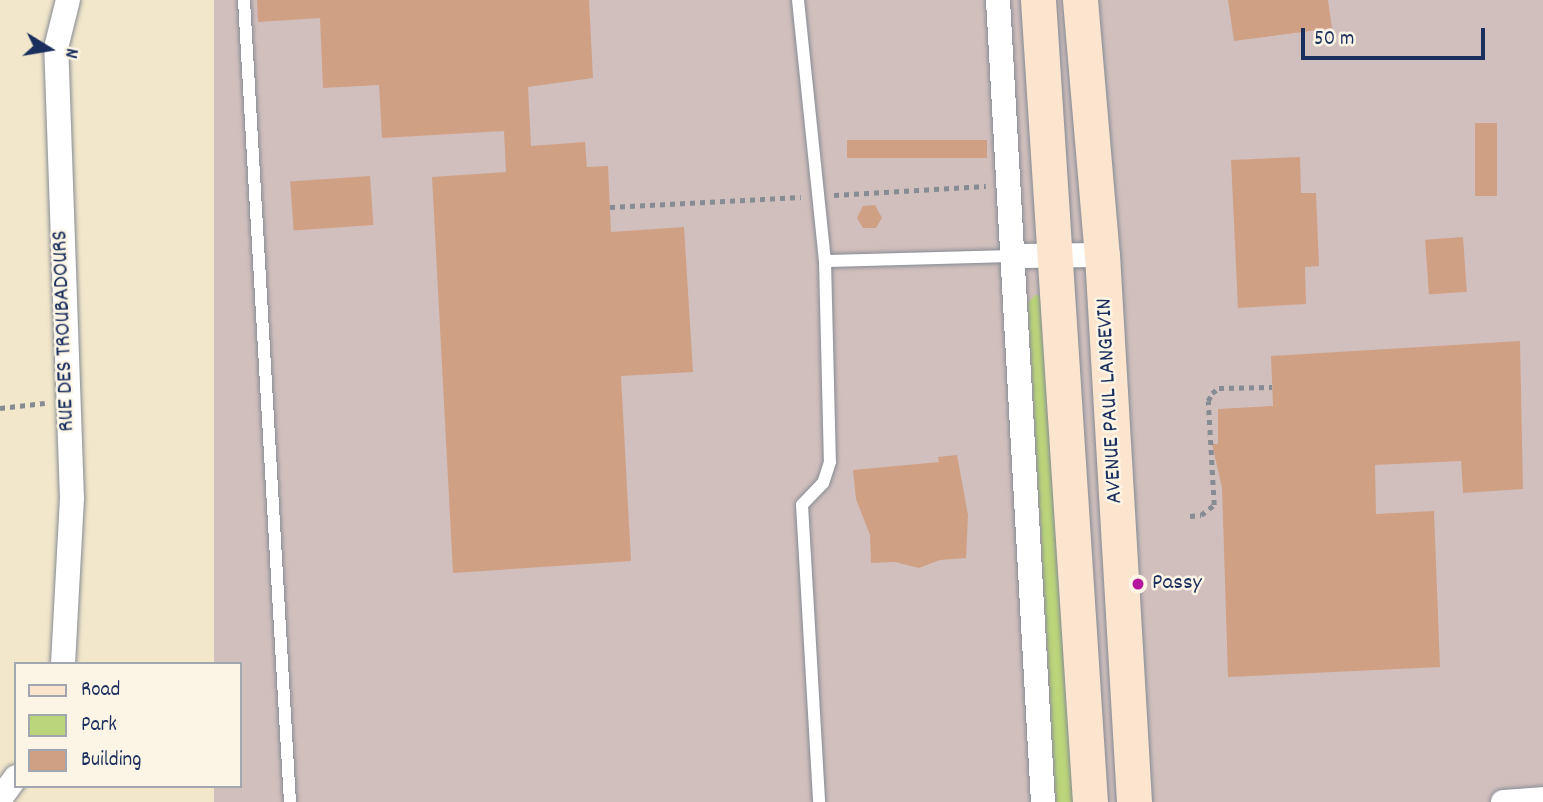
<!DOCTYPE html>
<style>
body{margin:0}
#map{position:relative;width:1543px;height:802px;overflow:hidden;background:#f2e7ca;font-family:Dekko,sans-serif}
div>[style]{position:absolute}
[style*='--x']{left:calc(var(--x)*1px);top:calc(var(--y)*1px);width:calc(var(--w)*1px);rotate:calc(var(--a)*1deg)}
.industrial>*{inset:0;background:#d1bfbd;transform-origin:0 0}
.green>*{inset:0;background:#bbd57a}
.building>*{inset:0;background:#d0a085;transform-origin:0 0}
.path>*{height:4.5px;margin-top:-2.25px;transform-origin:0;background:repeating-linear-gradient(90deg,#868b94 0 5px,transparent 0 10px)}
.roads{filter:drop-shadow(0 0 2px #868b94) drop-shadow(0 0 2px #868b94)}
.service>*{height:12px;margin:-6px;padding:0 6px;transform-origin:6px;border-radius:6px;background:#fff}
.minor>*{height:24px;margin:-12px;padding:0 12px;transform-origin:12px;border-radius:12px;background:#fff}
.secondary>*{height:35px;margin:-17.5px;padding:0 17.5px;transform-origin:17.5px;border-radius:17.5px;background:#fbe5cf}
.dots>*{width:19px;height:19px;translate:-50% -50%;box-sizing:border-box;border:4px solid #fcf5e5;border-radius:50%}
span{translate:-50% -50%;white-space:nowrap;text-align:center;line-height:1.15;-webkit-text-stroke:5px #fcf5e5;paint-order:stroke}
.street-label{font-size:23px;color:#1b2f5e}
.poi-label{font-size:23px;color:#1b2f5e}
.left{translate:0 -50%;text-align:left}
.legend{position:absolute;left:14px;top:662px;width:228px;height:126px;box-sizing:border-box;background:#fcf5e5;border:2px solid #a2a6af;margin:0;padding:9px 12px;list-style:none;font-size:21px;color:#1b2f5e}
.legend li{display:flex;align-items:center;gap:14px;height:35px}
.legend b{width:35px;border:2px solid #a2a6af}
.north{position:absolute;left:14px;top:14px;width:70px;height:70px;-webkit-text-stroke:5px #fcf5e5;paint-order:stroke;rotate:101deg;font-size:19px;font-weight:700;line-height:28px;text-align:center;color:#1b2f5e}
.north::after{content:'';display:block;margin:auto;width:24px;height:32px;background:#1b2f5e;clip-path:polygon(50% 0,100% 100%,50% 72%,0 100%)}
.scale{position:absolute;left:1301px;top:28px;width:184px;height:32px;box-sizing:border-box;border:4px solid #1b2f5e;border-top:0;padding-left:9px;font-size:21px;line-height:24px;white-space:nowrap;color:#1b2f5e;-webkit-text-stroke:5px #fcf5e5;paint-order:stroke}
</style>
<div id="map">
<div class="industrial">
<div style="left:214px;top:0;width:1329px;height:804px"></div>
</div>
<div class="green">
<div style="clip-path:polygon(1035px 295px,1044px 296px,1077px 802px,1056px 802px,1028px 303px)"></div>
</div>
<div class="building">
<div style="clip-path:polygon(257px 0,589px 0,593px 78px,528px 87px,531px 146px,585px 142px,587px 167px,608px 166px,611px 232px,684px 227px,693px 372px,621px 376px,631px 561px,453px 573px,432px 177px,506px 172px,504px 131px,382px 138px,379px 85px,323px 88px,320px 18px,258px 22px)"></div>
<div style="clip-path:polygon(1228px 0,1328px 0,1332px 28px,1234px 41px)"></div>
<div style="left:1475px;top:123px;width:22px;height:73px"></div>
<div style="left:987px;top:140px;width:18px;height:140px;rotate:90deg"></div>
<div style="clip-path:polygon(1300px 157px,1301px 193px,1316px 193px,1319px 266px,1305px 267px,1306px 304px,1238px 308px,1231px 160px)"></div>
<div style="left:370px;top:176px;width:49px;height:80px;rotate:86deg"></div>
<div style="clip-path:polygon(875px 205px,882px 218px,876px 228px,863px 228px,857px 218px,863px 206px)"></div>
<div style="left:1463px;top:237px;width:55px;height:38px;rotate:86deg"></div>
<div style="clip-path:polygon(1520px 341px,1523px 489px,1463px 493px,1461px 461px,1375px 465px,1376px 514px,1434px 511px,1440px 667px,1228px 677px,1222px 488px,1212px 444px,1218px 444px,1218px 409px,1273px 406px,1271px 356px)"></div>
<div style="clip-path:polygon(957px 455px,968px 515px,966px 558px,940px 560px,919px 568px,895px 562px,871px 563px,870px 535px,856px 499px,853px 470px,939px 462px,938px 457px)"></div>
</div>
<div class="path">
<div style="--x:834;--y:195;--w:152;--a:-3.4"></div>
<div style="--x:610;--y:207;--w:191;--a:-3"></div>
<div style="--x:0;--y:408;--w:45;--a:-6.3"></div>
<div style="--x:1190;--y:516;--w:11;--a:-5"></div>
<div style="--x:1201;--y:515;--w:16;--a:-38"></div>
<div style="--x:1214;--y:505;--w:104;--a:-93.3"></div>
<div style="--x:1208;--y:401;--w:9;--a:-63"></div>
<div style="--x:1212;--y:393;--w:9;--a:-36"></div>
<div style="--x:1219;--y:388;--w:53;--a:-1.1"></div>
</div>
<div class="roads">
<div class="service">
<div style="--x:244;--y:0;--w:803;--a:86.72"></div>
<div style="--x:798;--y:0;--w:262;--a:84.1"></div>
<div style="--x:825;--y:261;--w:201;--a:88.6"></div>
<div style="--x:830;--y:462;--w:22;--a:108"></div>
<div style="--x:823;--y:483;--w:30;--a:134"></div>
<div style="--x:802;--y:505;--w:297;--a:86.7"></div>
<div style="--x:825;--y:261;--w:190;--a:-1.5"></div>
</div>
<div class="minor">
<div style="--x:998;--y:0;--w:803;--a:86.79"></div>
<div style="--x:1015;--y:256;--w:87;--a:-0.7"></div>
<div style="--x:63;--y:664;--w:165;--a:-86.9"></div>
<div style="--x:72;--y:499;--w:451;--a:-92"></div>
<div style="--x:56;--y:48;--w:49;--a:-76"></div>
<div style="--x:0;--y:799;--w:27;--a:-54"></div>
<div style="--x:1503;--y:802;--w:40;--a:-4.3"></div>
</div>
<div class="secondary">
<div style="--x:1038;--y:0;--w:804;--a:86.29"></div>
<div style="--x:1080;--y:0;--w:256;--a:85.1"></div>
<div style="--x:1102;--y:255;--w:548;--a:86.65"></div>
</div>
</div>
<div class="dots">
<div style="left:1138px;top:584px;background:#b5179e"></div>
</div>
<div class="street-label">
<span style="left:65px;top:331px;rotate:-92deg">RUE DES TROUBADOURS</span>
<span style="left:1111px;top:401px;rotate:-93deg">AVENUE PAUL LANGEVIN</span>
</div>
<div class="poi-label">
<span class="left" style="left:1152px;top:584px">Passy</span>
</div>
<ul class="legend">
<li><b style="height:9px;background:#fbe5cf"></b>Road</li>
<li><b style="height:19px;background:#bbd57a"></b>Park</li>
<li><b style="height:19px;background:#d0a085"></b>Building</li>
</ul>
<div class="north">N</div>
<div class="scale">50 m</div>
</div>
